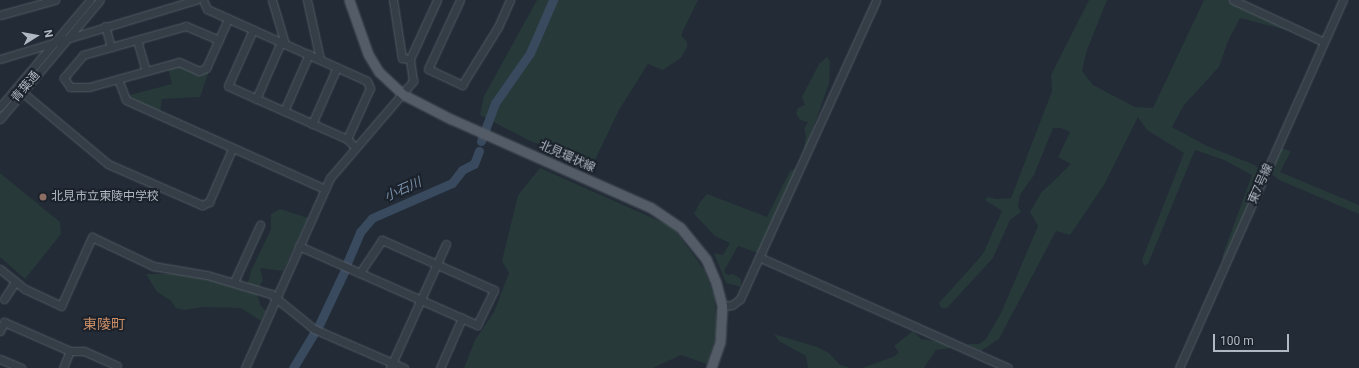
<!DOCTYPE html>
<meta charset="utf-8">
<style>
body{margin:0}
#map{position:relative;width:1359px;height:368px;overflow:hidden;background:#222b36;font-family:Roboto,"Noto Sans JP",sans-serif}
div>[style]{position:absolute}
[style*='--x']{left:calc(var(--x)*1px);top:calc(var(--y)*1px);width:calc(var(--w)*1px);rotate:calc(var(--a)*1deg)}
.green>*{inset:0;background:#273939}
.river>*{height:9px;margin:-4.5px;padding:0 4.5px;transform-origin:4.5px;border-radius:4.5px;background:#394a5e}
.roads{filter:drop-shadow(0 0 1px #535b64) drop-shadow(0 0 1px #535b64)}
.minor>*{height:7px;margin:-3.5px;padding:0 3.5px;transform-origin:3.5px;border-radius:3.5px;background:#353d47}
.major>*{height:9px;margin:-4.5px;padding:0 4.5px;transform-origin:4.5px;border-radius:4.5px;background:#535c67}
.dots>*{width:11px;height:11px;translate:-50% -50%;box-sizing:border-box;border:2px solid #1b222b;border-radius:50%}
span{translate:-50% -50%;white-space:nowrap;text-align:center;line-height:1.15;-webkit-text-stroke:4px #1b222b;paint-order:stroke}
.street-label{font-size:12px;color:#b0b8c3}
.poi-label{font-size:12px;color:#b0b8c3}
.left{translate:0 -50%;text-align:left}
.water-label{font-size:13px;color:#7a90aa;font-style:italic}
.quarter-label{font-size:14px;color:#ca8d64}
.north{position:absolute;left:16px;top:16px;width:40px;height:40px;-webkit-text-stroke:3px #1b222b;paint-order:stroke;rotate:79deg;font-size:11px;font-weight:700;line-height:16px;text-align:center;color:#b0b8c3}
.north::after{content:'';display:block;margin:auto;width:14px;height:18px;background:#b0b8c3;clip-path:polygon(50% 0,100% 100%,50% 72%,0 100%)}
.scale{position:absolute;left:1213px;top:334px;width:76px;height:18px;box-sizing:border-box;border:2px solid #b0b8c3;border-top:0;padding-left:5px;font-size:12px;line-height:14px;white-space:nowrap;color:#b0b8c3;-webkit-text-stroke:3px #1b222b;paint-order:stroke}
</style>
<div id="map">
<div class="green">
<div style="clip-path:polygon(537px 0,698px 0,681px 35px,687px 42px,687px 47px,681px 58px,663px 70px,648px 64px,619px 110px,594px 162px,530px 141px,480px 115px,484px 96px)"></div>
<div style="clip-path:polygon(1089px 0,1107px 0,1087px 50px,1082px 71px,1093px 85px,1135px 107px,1153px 108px,1204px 0,1231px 0,1290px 27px,1291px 31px,1240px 18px,1228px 41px,1219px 67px,1184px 105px,1172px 127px,1207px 146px,1255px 165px,1260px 170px,1254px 195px,1223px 260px,1222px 257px,1252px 175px,1224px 160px,1195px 150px,1148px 264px,1144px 266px,1142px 260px,1184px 153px,1147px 130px,1138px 117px,1104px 185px,1070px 235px,1056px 231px,999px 339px,981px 351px,967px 344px,979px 344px,986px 339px,1002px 311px,1038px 226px,1030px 212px,1041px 193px,1071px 164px,1058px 157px,1070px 132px,1061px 128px,1053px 128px,1034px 175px,1020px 195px,1018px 206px,1021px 212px,1010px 220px,993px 258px,947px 308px,941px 308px,939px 303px,983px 254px,1002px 211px,985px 200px,987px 197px,997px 199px,1011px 198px,1052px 91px,1051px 75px)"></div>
<div style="clip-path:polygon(827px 57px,830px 61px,829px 83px,806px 149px,804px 149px,806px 136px,804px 129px,808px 122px,800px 120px,796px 113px,798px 108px,805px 105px,802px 97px,819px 64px)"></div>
<div style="clip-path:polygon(180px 65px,199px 74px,209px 71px,200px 97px,162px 99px,160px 112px,126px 96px,172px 84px,168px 68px)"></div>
<div style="clip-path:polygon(1280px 148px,1291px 151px,1280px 172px,1359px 205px,1359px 214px,1279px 180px,1269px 172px)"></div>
<div style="clip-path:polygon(540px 168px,673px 227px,705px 271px,715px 299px,717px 334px,707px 364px,681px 355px,653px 368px,464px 368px,475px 340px,494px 312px,509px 273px,502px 261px,518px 195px)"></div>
<div style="clip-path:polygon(795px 169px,796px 171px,758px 253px,738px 246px,724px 271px,727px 275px,733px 274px,741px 279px,741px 287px,726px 283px,714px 253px,723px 255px,730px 243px,715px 236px,694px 214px,700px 202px,707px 194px,767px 217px,790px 171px)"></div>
<div style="clip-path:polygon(0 173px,60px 222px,61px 234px,25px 279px,0 257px)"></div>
<div style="clip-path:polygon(280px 209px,308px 218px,283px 271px,260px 268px,263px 280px,256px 292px,261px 306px,266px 311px,261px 321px,241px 308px,202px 307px,185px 310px,176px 308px,170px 300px,157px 292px,146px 274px,187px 274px,247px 287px,251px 271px,271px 229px,271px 214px)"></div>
<div style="clip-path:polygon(913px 331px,921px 339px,944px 342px,951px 348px,936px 350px,924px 368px,862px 368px,895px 356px,899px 352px,894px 346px)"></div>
<div style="clip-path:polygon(774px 334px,817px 347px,829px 353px,840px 365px,851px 368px,808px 368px,806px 356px,779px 341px)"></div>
</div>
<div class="river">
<div style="--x:481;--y:141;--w:40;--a:-69.8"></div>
<div style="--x:495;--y:103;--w:61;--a:-55"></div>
<div style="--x:530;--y:53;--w:58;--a:-66.5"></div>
<div style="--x:347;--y:263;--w:34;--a:-67"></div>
<div style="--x:360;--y:232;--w:18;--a:-49"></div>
<div style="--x:372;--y:218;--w:87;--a:-23.6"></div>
<div style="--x:452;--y:183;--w:16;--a:-52"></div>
<div style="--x:462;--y:170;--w:13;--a:-27"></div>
<div style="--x:474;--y:164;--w:14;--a:-69"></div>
<div style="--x:318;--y:327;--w:63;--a:-64.7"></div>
<div style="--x:293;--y:368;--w:41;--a:-59"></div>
</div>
<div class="roads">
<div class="minor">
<div style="--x:203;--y:0;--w:10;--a:66"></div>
<div style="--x:207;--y:9;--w:175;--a:24.2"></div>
<div style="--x:367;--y:81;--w:8;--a:67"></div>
<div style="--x:370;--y:88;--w:56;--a:114.3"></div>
<div style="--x:347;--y:139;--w:11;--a:45"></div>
<div style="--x:272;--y:0;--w:46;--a:73.5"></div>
<div style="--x:307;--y:0;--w:60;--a:77.6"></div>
<div style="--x:393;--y:0;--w:59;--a:81.2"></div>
<div style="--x:402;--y:58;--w:8;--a:7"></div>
<div style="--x:460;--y:0;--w:76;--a:114.9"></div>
<div style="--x:428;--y:69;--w:38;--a:25"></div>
<div style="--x:462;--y:85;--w:68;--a:-58.2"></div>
<div style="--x:498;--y:27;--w:30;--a:-66"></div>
<div style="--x:1233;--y:0;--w:100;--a:24.8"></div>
<div style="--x:0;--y:15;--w:57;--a:-15.3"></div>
<div style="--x:105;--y:26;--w:22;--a:74"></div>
<div style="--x:253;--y:30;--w:61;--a:114.1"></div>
<div style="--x:228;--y:86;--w:130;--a:24"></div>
<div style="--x:137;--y:40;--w:32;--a:74"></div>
<div style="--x:219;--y:40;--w:36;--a:-157"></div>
<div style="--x:186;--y:26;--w:107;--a:164.3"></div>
<div style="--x:83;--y:55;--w:30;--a:130"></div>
<div style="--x:64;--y:78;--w:11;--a:56"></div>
<div style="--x:70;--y:87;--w:19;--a:0"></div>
<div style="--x:89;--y:87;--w:93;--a:-15.5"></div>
<div style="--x:179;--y:62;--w:22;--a:24"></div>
<div style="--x:199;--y:71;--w:8;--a:-23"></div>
<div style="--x:206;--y:68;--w:54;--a:-65.8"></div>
<div style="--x:0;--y:59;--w:205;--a:-16.8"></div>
<div style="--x:118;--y:79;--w:22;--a:69"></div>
<div style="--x:126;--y:100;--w:218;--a:24.1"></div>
<div style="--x:22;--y:92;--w:112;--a:39.9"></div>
<div style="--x:108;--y:164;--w:103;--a:23.6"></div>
<div style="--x:202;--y:205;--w:8;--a:-23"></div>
<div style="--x:209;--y:202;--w:58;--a:-66.5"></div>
<div style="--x:256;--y:99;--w:62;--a:-66.3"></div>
<div style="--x:0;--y:107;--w:140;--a:-49.9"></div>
<div style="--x:284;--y:111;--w:62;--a:-66.3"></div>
<div style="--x:0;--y:119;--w:155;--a:-50"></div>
<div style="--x:312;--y:124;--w:62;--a:-66.3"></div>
<div style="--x:299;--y:246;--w:195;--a:23.9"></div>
<div style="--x:477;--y:325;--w:39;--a:-64"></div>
<div style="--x:494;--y:290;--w:123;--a:-155.9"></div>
<div style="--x:382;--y:240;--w:40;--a:124"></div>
<div style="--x:761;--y:258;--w:270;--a:24"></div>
<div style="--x:0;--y:269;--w:32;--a:39"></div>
<div style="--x:25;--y:289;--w:40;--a:25"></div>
<div style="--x:61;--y:306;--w:76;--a:-65.8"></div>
<div style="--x:92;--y:237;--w:68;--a:25.4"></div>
<div style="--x:153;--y:266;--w:55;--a:9.5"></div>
<div style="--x:207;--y:275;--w:67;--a:16.5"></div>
<div style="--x:271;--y:294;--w:55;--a:39.1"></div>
<div style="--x:314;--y:329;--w:98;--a:23.4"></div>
<div style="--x:234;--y:282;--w:63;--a:-65.5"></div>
<div style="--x:4;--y:299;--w:20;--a:-57"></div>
<div style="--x:722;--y:306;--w:10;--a:-6"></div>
<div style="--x:732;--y:305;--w:10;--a:-37"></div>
<div style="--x:740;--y:299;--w:328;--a:-65.5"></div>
<div style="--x:0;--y:331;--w:10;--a:-66"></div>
<div style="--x:4;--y:322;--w:72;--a:23.7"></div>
<div style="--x:70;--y:351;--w:14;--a:0"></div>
<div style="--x:84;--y:351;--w:36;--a:24"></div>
<div style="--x:0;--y:359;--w:23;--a:23"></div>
<div style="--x:63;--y:368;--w:18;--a:-68"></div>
<div style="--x:245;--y:368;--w:208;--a:-65.9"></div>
<div style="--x:330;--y:178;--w:128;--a:-49.4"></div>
<div style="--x:413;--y:81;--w:22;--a:-98"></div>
<div style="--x:410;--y:59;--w:65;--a:-65.4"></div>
<div style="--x:390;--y:368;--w:136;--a:-65.7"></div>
<div style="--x:440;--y:368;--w:55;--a:-66.3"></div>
<div style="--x:1179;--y:368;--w:403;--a:-66"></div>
</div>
<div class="major">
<div style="--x:349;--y:0;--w:57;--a:70.6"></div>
<div style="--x:368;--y:54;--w:21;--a:59"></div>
<div style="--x:379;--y:72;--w:34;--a:43"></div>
<div style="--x:404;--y:95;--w:53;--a:27.1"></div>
<div style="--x:451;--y:119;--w:218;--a:23.9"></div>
<div style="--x:650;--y:207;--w:36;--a:34"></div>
<div style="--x:680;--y:227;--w:41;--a:50.9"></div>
<div style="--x:706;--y:259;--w:26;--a:67"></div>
<div style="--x:716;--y:283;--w:24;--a:75"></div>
<div style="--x:722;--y:306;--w:36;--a:93"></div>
<div style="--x:720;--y:342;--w:28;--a:109"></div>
</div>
</div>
<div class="dots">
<div style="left:43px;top:197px;background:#8d6e63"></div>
</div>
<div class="street-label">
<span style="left:26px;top:87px;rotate:-50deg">青葉通</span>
<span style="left:567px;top:157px;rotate:24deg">北見環状線</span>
<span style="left:1261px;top:184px;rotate:-66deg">東7号線</span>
</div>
<div class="poi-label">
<span class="left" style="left:51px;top:197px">北見市立東陵中学校</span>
</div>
<div class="water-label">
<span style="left:403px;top:190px;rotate:-24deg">小石川</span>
</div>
<div class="quarter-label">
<span style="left:104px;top:324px">東陵町</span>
</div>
<div class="north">N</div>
<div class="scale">100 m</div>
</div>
